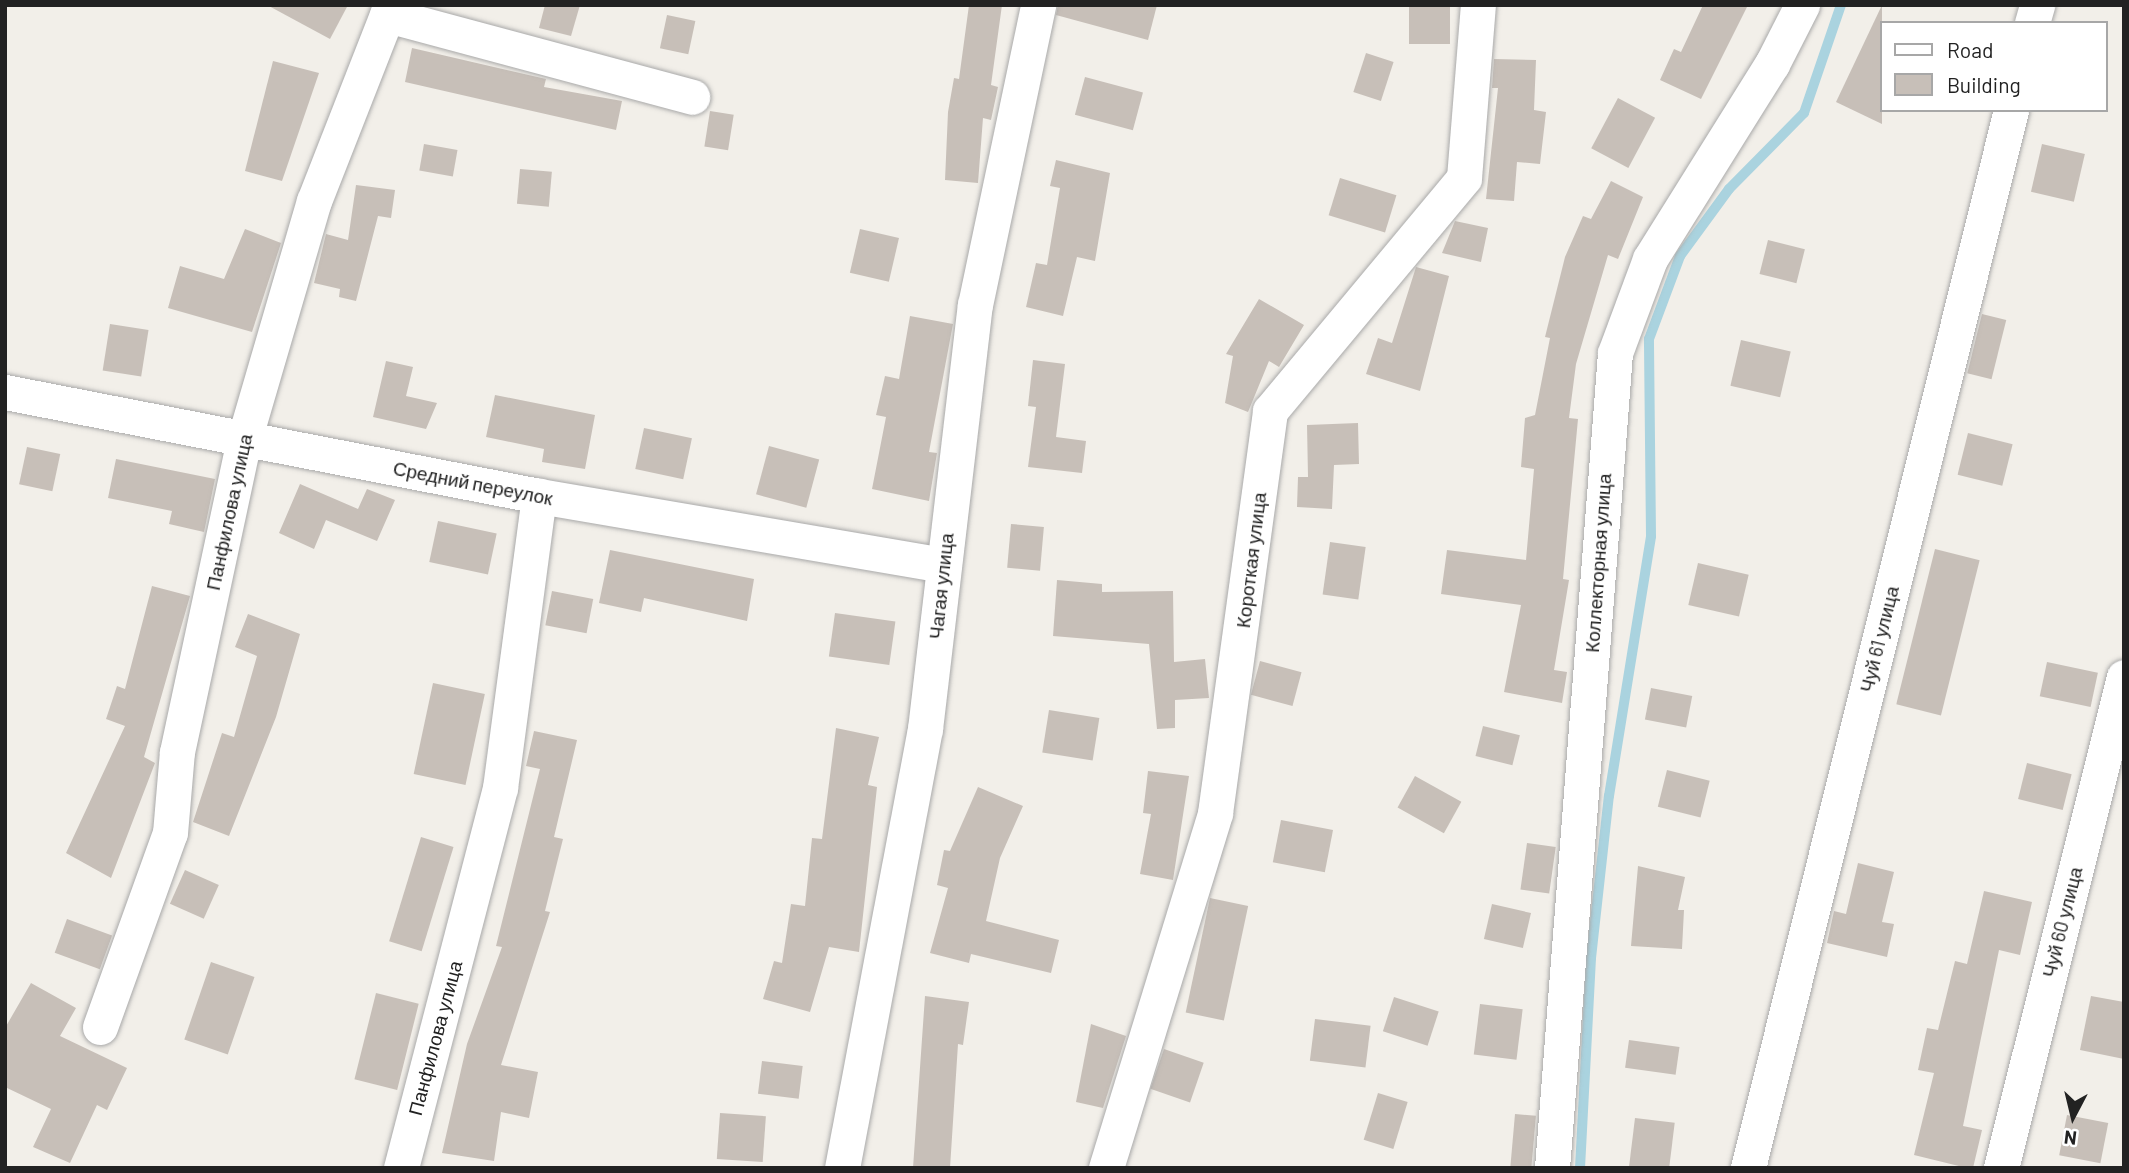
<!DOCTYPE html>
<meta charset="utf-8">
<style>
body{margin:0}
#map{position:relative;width:2129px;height:1173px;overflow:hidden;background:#f2efe9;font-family:Barlow,sans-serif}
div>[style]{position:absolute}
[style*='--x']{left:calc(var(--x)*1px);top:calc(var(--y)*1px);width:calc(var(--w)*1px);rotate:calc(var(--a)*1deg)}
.stream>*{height:10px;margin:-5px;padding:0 5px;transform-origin:5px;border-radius:5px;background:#aad3df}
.building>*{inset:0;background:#c7bfb8;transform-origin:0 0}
.roads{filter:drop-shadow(0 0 2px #a9a9a9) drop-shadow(0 0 2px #a9a9a9)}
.minor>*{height:35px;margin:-17.5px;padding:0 17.5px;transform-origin:17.5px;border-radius:17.5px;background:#fff}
span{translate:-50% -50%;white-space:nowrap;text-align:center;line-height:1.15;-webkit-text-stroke:7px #fff;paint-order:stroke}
.street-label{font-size:19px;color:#222}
.frame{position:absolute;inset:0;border:7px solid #222;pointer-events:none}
.legend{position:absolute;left:1880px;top:21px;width:228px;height:91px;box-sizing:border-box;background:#fff;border:2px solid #a7a7a7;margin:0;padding:9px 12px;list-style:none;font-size:21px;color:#222}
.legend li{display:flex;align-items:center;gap:14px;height:35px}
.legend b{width:35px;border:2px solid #a7a7a7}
.north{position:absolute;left:2038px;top:1082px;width:70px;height:70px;-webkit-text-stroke:5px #fff;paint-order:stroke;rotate:187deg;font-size:19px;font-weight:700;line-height:28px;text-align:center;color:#222}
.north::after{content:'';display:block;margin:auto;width:24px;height:32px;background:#222;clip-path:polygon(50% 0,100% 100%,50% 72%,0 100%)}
</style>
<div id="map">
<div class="stream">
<div style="--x:1580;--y:1168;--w:210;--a:-87"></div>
<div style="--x:1591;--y:958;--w:163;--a:-83.7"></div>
<div style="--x:1609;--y:796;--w:263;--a:-80.8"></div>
<div style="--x:1651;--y:536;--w:197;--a:-90.6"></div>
<div style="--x:1649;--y:339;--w:89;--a:-69.5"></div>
<div style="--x:1680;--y:256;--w:83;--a:-53.8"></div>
<div style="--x:1729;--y:189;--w:107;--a:-45.4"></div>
<div style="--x:1804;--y:113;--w:114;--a:-71.1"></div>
</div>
<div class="building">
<div style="clip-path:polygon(267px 5px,348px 5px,330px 39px)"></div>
<div style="clip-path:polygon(545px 5px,580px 5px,571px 36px,539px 28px)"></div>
<div style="clip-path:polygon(969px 5px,1002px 5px,991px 85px,998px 87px,991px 120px,983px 118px,978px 183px,945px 180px,948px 112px,954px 78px,959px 79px)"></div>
<div style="clip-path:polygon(1058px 5px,1157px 5px,1148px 40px,1056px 15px)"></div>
<div style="left:1409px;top:5px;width:41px;height:39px"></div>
<div style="clip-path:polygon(1703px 5px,1748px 5px,1701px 99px,1660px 80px,1674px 49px,1681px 52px)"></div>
<div style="clip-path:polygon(1882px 5px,1882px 124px,1836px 102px)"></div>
<div style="left:667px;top:15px;width:29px;height:34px;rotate:12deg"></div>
<div style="clip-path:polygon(412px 48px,546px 79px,544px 87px,622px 101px,616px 130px,405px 82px)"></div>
<div style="left:1366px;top:53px;width:29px;height:41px;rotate:18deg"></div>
<div style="clip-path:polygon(1494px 59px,1536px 60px,1534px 110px,1546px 112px,1540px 164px,1517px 162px,1514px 201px,1486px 199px,1498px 88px,1492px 88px)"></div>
<div style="clip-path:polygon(273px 61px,319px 73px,282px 181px,245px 171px)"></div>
<div style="left:1085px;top:77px;width:60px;height:39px;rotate:15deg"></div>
<div style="left:1618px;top:98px;width:42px;height:57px;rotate:28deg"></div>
<div style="left:710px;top:111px;width:24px;height:36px;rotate:9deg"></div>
<div style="left:424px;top:144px;width:34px;height:27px;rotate:10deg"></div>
<div style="left:2042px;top:144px;width:44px;height:49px;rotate:13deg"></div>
<div style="clip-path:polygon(1056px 160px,1110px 173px,1095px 261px,1077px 257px,1063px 316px,1026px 307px,1036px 263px,1047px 265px,1060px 188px,1050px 186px)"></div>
<div style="left:520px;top:169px;width:32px;height:35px;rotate:5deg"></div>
<div style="left:1340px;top:178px;width:59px;height:39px;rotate:17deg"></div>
<div style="clip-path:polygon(1611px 181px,1643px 197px,1618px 259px,1608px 255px,1576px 364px,1569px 418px,1578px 419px,1563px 579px,1569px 580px,1554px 670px,1567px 672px,1562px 703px,1504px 692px,1521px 605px,1441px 594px,1447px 550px,1526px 560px,1534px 469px,1521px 467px,1525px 418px,1535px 415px,1550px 338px,1545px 337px,1565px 257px,1583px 216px,1591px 219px)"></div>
<div style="clip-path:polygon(356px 185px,395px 190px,391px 218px,378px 216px,356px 301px,339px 297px,340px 289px,314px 283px,326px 234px,348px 240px)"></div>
<div style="clip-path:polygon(1455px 221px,1488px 228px,1481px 262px,1442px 253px)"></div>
<div style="clip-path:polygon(245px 229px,281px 243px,252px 332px,168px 308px,180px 266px,224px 279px)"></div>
<div style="left:860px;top:229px;width:40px;height:45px;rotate:13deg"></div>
<div style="left:1768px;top:240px;width:38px;height:35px;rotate:14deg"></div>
<div style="clip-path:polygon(1416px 267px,1449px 276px,1420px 391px,1366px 374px,1378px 338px,1392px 343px)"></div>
<div style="clip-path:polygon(1259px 299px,1304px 325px,1279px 367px,1269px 361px,1248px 412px,1225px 403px,1233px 356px,1226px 354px)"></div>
<div style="left:1982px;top:314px;width:25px;height:61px;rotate:14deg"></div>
<div style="clip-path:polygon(910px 316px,953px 324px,929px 452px,937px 453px,929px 501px,872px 489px,886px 417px,876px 415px,885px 376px,899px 379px)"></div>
<div style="left:110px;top:324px;width:39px;height:47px;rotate:9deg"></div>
<div style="left:1741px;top:340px;width:51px;height:47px;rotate:13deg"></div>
<div style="clip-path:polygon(1033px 360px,1065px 364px,1056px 437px,1086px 441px,1082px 473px,1028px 467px,1036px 407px,1028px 406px)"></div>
<div style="clip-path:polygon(386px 361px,413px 367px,406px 396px,437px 403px,426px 429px,373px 417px)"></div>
<div style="clip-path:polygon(495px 395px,595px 415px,585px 469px,542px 462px,544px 449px,486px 437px)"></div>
<div style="clip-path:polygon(1358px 423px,1359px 464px,1334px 465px,1332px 509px,1297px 507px,1298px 477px,1308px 477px,1307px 425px)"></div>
<div style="left:644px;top:428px;width:49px;height:42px;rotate:12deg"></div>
<div style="left:1968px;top:433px;width:46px;height:43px;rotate:14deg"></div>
<div style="left:769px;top:446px;width:52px;height:50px;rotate:15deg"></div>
<div style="left:27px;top:447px;width:34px;height:38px;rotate:12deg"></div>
<div style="clip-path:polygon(116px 459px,215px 479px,204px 532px,169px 524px,172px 511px,108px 498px)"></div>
<div style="clip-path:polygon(300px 484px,358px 509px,367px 489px,395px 500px,377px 541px,326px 520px,314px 549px,279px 533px)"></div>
<div style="left:438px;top:521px;width:60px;height:42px;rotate:12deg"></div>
<div style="left:1011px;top:524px;width:33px;height:44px;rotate:5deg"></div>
<div style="left:1330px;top:542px;width:36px;height:53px;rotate:8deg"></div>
<div style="left:1935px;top:549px;width:46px;height:160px;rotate:14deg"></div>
<div style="clip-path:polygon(610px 550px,754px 579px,747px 621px,644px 598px,641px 612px,599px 603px)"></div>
<div style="left:1698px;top:563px;width:52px;height:43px;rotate:13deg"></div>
<div style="clip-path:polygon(1057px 580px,1102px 584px,1102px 592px,1173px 591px,1174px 662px,1205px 659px,1209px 698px,1175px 700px,1175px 728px,1157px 729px,1149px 644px,1053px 636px)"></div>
<div style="clip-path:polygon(152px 586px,190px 596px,144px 757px,155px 763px,111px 878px,66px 853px,125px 726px,106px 719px,117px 686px,125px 689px)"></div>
<div style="left:552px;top:591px;width:42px;height:35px;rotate:11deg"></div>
<div style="left:835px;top:613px;width:61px;height:44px;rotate:8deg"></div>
<div style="clip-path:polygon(248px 614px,300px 634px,276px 717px,229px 836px,193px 822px,222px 733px,234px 737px,257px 656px,235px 647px)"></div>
<div style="left:1260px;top:661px;width:43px;height:35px;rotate:15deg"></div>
<div style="left:2047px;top:662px;width:52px;height:35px;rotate:12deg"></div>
<div style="left:433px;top:683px;width:53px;height:93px;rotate:12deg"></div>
<div style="left:1651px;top:688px;width:42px;height:32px;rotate:11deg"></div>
<div style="left:1049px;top:710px;width:51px;height:43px;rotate:9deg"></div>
<div style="left:1483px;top:726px;width:38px;height:31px;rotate:14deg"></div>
<div style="clip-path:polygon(836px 728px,879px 737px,868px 785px,877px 787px,859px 952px,829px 947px,810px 1012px,763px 999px,774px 961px,782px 963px,791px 904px,805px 906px,812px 838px,822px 839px)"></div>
<div style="clip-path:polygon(534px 731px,577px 740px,554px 837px,563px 839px,545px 911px,550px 912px,501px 1065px,538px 1072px,529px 1118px,501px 1112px,494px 1161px,442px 1153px,467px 1044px,502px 947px,496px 946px,540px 769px,526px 766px)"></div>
<div style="left:2027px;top:763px;width:46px;height:37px;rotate:14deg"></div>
<div style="left:1667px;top:770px;width:44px;height:38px;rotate:14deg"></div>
<div style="clip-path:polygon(1148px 771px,1189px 776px,1173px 880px,1140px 874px,1151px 814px,1143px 813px)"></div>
<div style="left:1415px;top:776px;width:53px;height:36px;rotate:29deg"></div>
<div style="clip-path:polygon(978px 787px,1023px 806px,1000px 858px,986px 921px,1059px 940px,1051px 973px,971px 954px,969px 963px,930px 953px,948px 888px,937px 885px,944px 850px,950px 851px)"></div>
<div style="left:1281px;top:820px;width:53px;height:43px;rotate:11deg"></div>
<div style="left:421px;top:837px;width:34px;height:109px;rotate:17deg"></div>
<div style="left:1527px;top:843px;width:29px;height:47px;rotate:8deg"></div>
<div style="clip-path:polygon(1858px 863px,1894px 872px,1882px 922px,1894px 924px,1887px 957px,1827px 943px,1834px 911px,1846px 914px)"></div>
<div style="clip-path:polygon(1638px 866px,1685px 877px,1678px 910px,1684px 910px,1682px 949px,1631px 946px)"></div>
<div style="left:185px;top:870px;width:37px;height:37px;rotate:24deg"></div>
<div style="clip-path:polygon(1984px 891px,2032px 902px,2020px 955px,1999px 950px,1963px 1126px,1982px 1130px,1973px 1168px,1967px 1168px,1914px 1155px,1934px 1073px,1918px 1070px,1927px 1028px,1938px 1030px,1955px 961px,1967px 964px)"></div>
<div style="left:1210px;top:898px;width:39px;height:117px;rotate:12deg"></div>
<div style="left:1492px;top:904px;width:40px;height:36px;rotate:13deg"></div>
<div style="left:67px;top:919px;width:48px;height:36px;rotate:20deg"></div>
<div style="left:211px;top:962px;width:46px;height:82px;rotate:19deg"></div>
<div style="clip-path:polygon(31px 983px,76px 1008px,60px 1036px,127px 1068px,107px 1110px,97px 1105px,70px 1163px,33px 1147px,51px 1109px,5px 1087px,5px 1028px)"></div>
<div style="left:376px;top:993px;width:44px;height:89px;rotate:14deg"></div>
<div style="clip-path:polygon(925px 996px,969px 1002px,963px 1045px,958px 1044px,950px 1168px,913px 1168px)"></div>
<div style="clip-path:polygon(2091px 996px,2124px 1002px,2124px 1059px,2080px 1050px)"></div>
<div style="left:1394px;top:997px;width:47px;height:36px;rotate:18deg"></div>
<div style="left:1480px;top:1004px;width:43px;height:51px;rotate:7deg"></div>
<div style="left:1315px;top:1019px;width:56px;height:42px;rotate:7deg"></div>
<div style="clip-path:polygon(1091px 1024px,1126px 1036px,1103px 1108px,1076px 1102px)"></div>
<div style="left:1629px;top:1040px;width:51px;height:28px;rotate:8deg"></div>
<div style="left:1164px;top:1049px;width:42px;height:42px;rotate:19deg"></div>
<div style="left:762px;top:1061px;width:41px;height:33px;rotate:7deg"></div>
<div style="left:1378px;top:1093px;width:31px;height:49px;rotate:17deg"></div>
<div style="left:720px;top:1113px;width:46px;height:46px;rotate:4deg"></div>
<div style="left:1515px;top:1114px;width:21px;height:54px;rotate:5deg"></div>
<div style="left:2067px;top:1115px;width:42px;height:41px;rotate:11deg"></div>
<div style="left:1635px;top:1118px;width:40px;height:50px;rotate:7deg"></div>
</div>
<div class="roads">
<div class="minor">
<div style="--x:387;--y:15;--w:316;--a:15"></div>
<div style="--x:2032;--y:23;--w:19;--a:-74"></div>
<div style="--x:5;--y:392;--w:544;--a:11.02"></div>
<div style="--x:539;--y:496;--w:409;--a:9.7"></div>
<div style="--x:100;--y:1027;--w:206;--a:-70.2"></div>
<div style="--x:170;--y:833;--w:81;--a:-85.1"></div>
<div style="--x:177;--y:752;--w:319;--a:-77.9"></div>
<div style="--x:244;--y:440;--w:249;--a:-73.7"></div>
<div style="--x:314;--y:201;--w:211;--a:-68.6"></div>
<div style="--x:401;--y:1168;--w:393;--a:-75.4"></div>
<div style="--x:500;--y:788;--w:295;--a:-82.4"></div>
<div style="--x:842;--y:1168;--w:447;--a:-79.3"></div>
<div style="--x:925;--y:729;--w:427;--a:-83.3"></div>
<div style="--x:975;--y:305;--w:307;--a:-78.1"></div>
<div style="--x:1106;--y:1168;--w:371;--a:-72.9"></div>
<div style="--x:1215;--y:813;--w:406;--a:-82.2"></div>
<div style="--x:1270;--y:411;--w:303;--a:-50.2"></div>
<div style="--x:1464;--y:178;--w:174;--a:-85.4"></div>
<div style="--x:1552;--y:1168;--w:817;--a:-85.58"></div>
<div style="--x:1615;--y:353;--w:100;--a:-69.6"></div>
<div style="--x:1650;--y:259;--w:230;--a:-58"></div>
<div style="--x:1772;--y:64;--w:66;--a:-63"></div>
<div style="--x:1748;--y:1168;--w:1090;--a:-76.04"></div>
<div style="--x:2001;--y:1168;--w:506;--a:-75.94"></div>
</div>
</div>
<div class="street-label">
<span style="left:473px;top:483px;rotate:11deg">Средний переулок</span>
<span style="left:229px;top:512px;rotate:-78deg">Панфилова улица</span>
<span style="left:1251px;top:560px;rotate:-83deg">Короткая улица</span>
<span style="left:1598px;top:563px;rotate:-86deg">Коллекторная улица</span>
<span style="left:941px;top:586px;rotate:-84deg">Чагая улица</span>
<span style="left:1879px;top:639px;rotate:-76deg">Чуй 61 улица</span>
<span style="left:2062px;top:922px;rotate:-76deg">Чуй 60 улица</span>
<span style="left:435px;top:1038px;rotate:-75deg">Панфилова улица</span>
</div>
<div class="frame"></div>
<ul class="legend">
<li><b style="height:9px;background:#fff"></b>Road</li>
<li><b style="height:19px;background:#c7bfb8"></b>Building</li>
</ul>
<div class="north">N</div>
</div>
